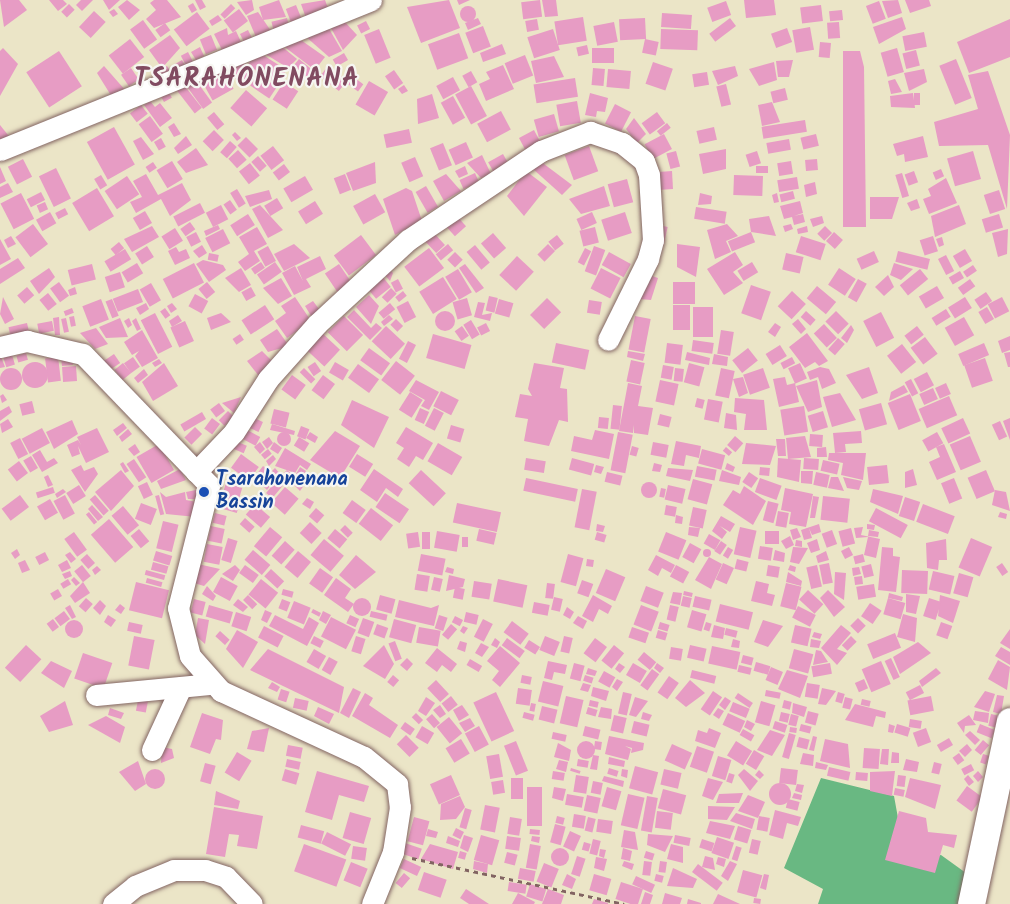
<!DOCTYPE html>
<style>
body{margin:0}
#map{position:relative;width:1010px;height:904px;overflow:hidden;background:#ebe5c7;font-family:Kalam,sans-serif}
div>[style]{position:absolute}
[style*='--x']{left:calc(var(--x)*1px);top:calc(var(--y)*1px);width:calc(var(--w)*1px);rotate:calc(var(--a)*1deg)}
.forest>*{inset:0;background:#69b882}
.building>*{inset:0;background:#e79cc4;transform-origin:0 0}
.round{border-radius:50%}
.path>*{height:3px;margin-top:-1.5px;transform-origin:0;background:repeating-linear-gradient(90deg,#826462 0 4.5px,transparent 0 9px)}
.roads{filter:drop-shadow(0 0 2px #826462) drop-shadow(0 0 2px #826462)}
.minor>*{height:21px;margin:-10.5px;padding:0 10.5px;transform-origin:10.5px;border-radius:10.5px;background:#fff}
.major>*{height:27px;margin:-13.5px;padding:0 13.5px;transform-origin:13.5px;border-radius:13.5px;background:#fff}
.dots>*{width:16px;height:16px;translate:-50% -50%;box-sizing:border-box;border:3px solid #f6f6f2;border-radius:50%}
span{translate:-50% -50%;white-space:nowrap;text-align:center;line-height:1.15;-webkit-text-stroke:4.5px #f6f6f2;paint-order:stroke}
.transit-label{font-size:20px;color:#164399;font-weight:700}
.left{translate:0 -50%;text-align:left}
.district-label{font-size:26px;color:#814b61;font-weight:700;letter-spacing:1.5px}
</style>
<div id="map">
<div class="forest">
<div style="clip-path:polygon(821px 778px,894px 796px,906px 862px,941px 855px,966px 873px,963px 904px,818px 904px,823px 889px,784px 868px)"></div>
</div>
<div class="building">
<div style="clip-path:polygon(0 0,19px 0,27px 10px,4px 27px)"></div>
<div style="clip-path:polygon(49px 0,63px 0,67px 4px,58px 11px)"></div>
<div style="clip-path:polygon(81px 0,93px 0,82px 11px,76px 5px)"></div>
<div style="clip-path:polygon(103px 0,120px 0,109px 10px)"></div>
<div style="clip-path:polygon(127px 0,140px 10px,129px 20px,118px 7px)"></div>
<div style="clip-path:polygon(154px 0,167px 0,181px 17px,154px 28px,146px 19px,156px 10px,150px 3px)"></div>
<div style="clip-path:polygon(195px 0,202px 0,206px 7px,200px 10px)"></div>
<div style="clip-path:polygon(252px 0,254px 10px,246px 15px,237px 2px)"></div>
<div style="clip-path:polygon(279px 0,286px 17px,263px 20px,259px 7px)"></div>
<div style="clip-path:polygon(325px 0,329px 11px,306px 18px,301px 4px)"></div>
<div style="clip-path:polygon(449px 0,460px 28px,421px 43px,407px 7px)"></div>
<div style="clip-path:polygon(457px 0,470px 0,459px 5px)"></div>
<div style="left:540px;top:0;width:17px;height:19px;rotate:83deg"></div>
<div style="clip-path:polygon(542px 0,556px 0,558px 16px,545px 17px)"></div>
<div style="clip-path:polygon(744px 0,774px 0,776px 15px,746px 18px)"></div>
<div style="clip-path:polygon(898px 0,902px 13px,888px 18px,882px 1px)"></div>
<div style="clip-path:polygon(905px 0,929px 0,931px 6px,910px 13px)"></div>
<div style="left:726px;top:1px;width:15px;height:20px;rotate:70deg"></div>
<div style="left:879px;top:1px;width:19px;height:14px;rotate:69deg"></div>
<div style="left:193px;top:3px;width:8px;height:6px;rotate:60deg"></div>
<div style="left:69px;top:4px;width:8px;height:11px;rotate:45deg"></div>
<div style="left:231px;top:4px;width:6px;height:15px;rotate:45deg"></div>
<div style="left:296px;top:5px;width:16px;height:11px;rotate:68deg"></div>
<div style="left:821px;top:5px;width:16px;height:21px;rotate:83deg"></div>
<div class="round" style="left:460px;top:6px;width:16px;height:16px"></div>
<div style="clip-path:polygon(114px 9px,118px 14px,113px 17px,109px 12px)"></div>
<div style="left:239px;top:9px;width:15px;height:19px;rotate:53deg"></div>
<div style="left:842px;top:10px;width:10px;height:13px;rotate:84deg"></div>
<div style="left:94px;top:11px;width:16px;height:22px;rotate:43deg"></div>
<div style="left:197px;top:12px;width:21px;height:29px;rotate:53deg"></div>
<div style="clip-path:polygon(258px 12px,271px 31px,256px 37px,247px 16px)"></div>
<div style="left:662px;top:13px;width:30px;height:14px;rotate:4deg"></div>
<div style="clip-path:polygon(218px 15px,222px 20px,212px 26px,209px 21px)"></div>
<div style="left:583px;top:17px;width:24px;height:29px;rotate:81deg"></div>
<div style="clip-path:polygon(902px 17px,906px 29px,879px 44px,873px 27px)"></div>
<div style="left:287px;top:18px;width:8px;height:16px;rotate:76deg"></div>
<div style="clip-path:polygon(478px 18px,481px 24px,468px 30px,465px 23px)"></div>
<div style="left:645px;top:18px;width:21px;height:26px;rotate:87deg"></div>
<div style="left:730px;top:18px;width:10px;height:26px;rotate:53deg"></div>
<div style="left:537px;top:19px;width:11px;height:12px;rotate:80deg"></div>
<div style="clip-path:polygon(1010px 19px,1010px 57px,969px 73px,957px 42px)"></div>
<div style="left:143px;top:20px;width:24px;height:16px;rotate:54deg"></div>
<div style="clip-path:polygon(344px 21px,357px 35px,343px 50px,331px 28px)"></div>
<div style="left:366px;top:21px;width:9px;height:10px;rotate:63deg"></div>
<div style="left:614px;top:22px;width:20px;height:21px;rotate:79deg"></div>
<div style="left:839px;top:22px;width:16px;height:12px;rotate:86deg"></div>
<div style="left:165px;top:23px;width:9px;height:12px;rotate:54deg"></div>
<div style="left:483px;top:26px;width:22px;height:19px;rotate:69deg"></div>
<div style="clip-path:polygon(328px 27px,342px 51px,329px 57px,305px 36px)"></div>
<div style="left:810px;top:27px;width:23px;height:18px;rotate:80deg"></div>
<div style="clip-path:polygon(227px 28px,228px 35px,236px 31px,241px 42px,222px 50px,214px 34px)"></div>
<div style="left:787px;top:28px;width:15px;height:17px;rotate:70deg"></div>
<div style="left:379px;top:29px;width:31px;height:16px;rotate:68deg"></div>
<div style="left:553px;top:29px;width:22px;height:27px;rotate:72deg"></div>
<div style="left:661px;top:29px;width:37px;height:20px;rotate:2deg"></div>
<div style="left:248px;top:30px;width:9px;height:9px;rotate:63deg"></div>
<div style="left:924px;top:32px;width:15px;height:22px;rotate:79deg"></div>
<div style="left:459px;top:33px;width:27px;height:33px;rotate:70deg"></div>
<div style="clip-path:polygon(170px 35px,180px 48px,162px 68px,149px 50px)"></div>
<div style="left:211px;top:35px;width:16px;height:12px;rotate:68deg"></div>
<div style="clip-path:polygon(298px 38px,325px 57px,315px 70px,282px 45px)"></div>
<div style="left:130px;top:39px;width:23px;height:27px;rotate:52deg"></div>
<div style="left:645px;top:39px;width:14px;height:14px;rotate:12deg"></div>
<div style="left:820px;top:42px;width:11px;height:15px;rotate:5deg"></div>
<div style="clip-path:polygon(502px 44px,506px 54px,483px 62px,480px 53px)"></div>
<div style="clip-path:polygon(280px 45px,297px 59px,288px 68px,262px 52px)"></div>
<div style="left:587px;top:45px;width:9px;height:11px;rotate:77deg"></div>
<div style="clip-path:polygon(200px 47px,204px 56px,196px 60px,191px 52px)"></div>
<div style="clip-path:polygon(3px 48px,18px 64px,0 96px,0 51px)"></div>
<div style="left:614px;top:48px;width:15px;height:22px;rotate:90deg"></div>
<div style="left:897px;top:48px;width:25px;height:17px;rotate:74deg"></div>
<div style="left:916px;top:50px;width:16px;height:14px;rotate:76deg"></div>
<div style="left:59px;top:51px;width:42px;height:39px;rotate:57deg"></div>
<div style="left:257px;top:51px;width:35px;height:17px;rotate:33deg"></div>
<div style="clip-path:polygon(843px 51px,860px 51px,864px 67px,866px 227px,843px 227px)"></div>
<div style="left:188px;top:52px;width:11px;height:8px;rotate:63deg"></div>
<div style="left:344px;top:53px;width:8px;height:13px;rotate:60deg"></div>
<div style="left:525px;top:55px;width:22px;height:22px;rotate:68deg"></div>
<div style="clip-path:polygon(554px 56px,564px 77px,536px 83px,531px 61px)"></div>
<div style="left:239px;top:59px;width:21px;height:17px;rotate:41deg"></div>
<div style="left:299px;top:59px;width:19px;height:9px;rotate:39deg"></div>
<div style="left:956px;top:59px;width:42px;height:18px;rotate:68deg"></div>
<div style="left:182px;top:60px;width:8px;height:13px;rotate:60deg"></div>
<div style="clip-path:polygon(793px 60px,789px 77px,778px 77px,776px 61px)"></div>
<div style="left:653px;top:62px;width:21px;height:23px;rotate:19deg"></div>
<div style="clip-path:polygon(774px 62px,777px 80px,759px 86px,749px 69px)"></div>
<div style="clip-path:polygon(503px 65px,514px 89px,486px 101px,479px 84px,490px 79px,486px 72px)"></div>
<div style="clip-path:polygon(104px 66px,126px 91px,112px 97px,97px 73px)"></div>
<div style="left:167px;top:66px;width:7px;height:12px;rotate:56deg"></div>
<div style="left:221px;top:66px;width:26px;height:24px;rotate:61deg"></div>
<div style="left:328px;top:66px;width:24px;height:13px;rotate:38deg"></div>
<div style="clip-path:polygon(735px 66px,738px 76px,718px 85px,712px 71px)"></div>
<div style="left:131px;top:68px;width:14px;height:12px;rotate:56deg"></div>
<div style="left:593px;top:68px;width:12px;height:17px;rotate:5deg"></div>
<div style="left:608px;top:69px;width:23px;height:18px;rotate:5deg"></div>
<div style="clip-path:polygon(924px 69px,927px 82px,909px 91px,904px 73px)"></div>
<div style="left:394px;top:70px;width:16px;height:11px;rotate:55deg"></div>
<div style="left:471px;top:71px;width:13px;height:10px;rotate:61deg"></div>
<div style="clip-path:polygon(988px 71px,1010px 135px,1007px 209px,988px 145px,939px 146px,934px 122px,978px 109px,968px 75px)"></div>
<div style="left:707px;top:72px;width:13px;height:15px;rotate:81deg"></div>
<div style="left:258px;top:74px;width:23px;height:14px;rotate:34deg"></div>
<div style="left:352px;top:76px;width:14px;height:9px;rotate:36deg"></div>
<div style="left:453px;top:77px;width:15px;height:19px;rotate:62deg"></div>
<div style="left:575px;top:78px;width:19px;height:42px;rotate:81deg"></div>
<div style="left:195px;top:79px;width:29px;height:11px;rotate:54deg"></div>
<div style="clip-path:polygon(895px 79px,902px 92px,891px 94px,888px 81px)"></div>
<div style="left:369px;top:81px;width:22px;height:27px;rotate:30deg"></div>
<div style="left:284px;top:82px;width:17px;height:21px;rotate:33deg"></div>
<div style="left:726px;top:84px;width:21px;height:10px;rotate:76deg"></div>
<div style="left:184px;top:85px;width:29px;height:9px;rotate:52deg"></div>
<div style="clip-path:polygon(404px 85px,408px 91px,402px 94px,398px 89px)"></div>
<div style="left:471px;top:86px;width:34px;height:18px;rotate:62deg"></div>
<div style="left:785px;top:88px;width:12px;height:15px;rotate:76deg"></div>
<div style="left:167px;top:89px;width:10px;height:9px;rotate:61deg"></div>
<div style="left:246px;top:90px;width:28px;height:24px;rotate:41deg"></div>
<div style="clip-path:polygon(590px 93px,608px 98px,605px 112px,597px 111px,596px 117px,585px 115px)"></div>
<div style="clip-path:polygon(913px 93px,915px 108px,891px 107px,890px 96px)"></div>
<div style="left:914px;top:93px;width:6px;height:12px"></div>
<div style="clip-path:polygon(432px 94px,439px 118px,418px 124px,417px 99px)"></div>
<div style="left:453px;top:96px;width:25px;height:14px;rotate:61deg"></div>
<div style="clip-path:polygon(150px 101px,155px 107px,160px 103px,172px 118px,160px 127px,144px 105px)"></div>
<div style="left:577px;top:101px;width:22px;height:21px;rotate:80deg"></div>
<div style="clip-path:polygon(772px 102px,780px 122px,762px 126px,758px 105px)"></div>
<div style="left:615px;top:104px;width:18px;height:22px;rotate:27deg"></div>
<div style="left:141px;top:105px;width:11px;height:14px;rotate:52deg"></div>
<div style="left:501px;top:111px;width:21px;height:27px;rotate:62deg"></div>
<div style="left:214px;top:112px;width:16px;height:9px;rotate:50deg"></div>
<div style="left:657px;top:112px;width:14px;height:19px;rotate:54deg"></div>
<div style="left:554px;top:114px;width:18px;height:21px;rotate:74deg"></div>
<div style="left:150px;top:116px;width:22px;height:14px;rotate:54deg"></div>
<div style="clip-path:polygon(634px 118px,646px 134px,637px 143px,626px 129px)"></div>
<div style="left:805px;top:120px;width:12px;height:44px;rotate:81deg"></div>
<div style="clip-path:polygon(174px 123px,181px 134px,174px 137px,168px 127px)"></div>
<div style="left:667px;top:123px;width:6px;height:13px;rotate:51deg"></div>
<div style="clip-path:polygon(0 125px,12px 140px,0 145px)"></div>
<div style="left:114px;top:127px;width:43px;height:31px;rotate:61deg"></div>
<div style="left:714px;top:127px;width:13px;height:18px;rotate:77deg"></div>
<div style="left:409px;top:129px;width:14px;height:26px;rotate:78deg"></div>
<div style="left:214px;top:130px;width:14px;height:16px;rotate:45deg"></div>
<div style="left:534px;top:130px;width:15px;height:17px;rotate:62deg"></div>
<div style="clip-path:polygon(235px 132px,241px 138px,237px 141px,232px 135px)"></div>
<div style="left:664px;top:134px;width:17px;height:22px;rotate:62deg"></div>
<div style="left:816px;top:134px;width:12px;height:16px;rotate:76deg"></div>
<div style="clip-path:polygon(186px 136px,192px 145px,178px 154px,174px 148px)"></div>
<div style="clip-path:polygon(923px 136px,928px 157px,905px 162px,904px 154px,897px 156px,893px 144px)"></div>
<div style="clip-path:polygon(141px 137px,154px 154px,143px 160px,133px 141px)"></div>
<div style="left:246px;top:137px;width:17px;height:12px;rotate:45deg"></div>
<div style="left:161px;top:138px;width:10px;height:8px;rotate:61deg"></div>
<div style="left:789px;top:139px;width:11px;height:23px;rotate:80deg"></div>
<div style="left:230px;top:141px;width:9px;height:15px;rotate:41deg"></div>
<div style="left:466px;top:142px;width:17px;height:19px;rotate:66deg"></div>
<div style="left:443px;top:143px;width:24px;height:14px;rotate:68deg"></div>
<div style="left:273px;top:146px;width:18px;height:16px;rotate:52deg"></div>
<div style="left:589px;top:146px;width:27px;height:26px;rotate:70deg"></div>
<div style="clip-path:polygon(196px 148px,208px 165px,186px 173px,177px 162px)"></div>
<div style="clip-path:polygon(726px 149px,726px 169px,703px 174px,699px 154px)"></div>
<div style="left:238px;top:150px;width:13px;height:13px;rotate:48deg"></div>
<div style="left:676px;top:151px;width:16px;height:10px;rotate:75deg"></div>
<div style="left:757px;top:151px;width:13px;height:12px;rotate:72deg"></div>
<div style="left:973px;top:151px;width:29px;height:27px;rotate:74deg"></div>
<div style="left:503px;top:154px;width:13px;height:17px;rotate:61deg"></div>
<div style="clip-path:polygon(482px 155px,491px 174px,481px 178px,467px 163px)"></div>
<div style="left:258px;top:156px;width:13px;height:9px;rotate:48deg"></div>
<div style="left:415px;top:157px;width:21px;height:15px;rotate:67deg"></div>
<div style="left:23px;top:159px;width:20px;height:17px;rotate:63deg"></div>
<div style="left:817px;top:159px;width:11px;height:12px;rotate:85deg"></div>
<div style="left:172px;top:161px;width:21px;height:18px;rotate:59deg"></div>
<div style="clip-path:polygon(540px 161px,572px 185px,562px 195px,533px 169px)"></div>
<div style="left:791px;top:161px;width:13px;height:14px;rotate:81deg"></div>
<div style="left:153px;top:162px;width:7px;height:9px;rotate:56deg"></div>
<div style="clip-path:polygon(375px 162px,376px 183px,353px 191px,346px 173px)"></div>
<div style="left:250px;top:163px;width:16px;height:14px;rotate:52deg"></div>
<div style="left:284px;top:164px;width:10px;height:14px;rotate:53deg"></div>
<div style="clip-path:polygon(465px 166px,468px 174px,459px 178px,455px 171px)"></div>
<div style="left:768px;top:166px;width:7px;height:12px;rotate:90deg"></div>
<div style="clip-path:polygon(0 167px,6px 181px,0 184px)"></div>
<div style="left:56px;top:168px;width:34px;height:19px;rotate:64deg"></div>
<div style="left:941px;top:169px;width:8px;height:9px;rotate:67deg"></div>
<div style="clip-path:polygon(526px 171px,547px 187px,524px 216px,507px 196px)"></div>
<div style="clip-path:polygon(672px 171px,673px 189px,658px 190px,645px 173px)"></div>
<div style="left:914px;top:171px;width:12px;height:10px;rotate:70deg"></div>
<div style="left:475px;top:173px;width:10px;height:17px;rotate:66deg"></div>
<div style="left:902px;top:173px;width:24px;height:7px;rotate:73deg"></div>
<div style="clip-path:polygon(146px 174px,158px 195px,182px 183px,191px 200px,170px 216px,161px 199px,136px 213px,130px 202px,142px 197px,133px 181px)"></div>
<div style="left:345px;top:174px;width:17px;height:12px;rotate:69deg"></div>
<div style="clip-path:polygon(446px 174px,461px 191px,444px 201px,433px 181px)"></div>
<div style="left:101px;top:175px;width:12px;height:8px;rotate:59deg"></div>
<div style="left:734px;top:175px;width:29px;height:20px;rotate:2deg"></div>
<div style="left:127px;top:176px;width:22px;height:27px;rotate:56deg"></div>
<div style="left:305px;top:176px;width:16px;height:25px;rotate:60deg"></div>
<div style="left:797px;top:177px;width:12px;height:20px;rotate:81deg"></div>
<div style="clip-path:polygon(946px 178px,957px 203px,929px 214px,923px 199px,931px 196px,928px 189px)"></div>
<div style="left:627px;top:179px;width:24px;height:20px;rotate:75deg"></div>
<div style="clip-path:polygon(815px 182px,817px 194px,806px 197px,804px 185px)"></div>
<div style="clip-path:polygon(8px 183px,13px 192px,0 198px,0 187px)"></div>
<div style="left:426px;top:186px;width:24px;height:12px;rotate:60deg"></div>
<div style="clip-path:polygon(604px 186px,610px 206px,581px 214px,569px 199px)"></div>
<div style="left:97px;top:188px;width:33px;height:29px;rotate:59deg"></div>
<div style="clip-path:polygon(406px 188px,412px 191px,422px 221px,395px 235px,383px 199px)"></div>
<div style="left:237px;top:189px;width:17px;height:8px;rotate:59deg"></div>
<div style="clip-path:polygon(269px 190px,272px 199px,250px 207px,245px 196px)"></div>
<div style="left:999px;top:190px;width:20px;height:16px;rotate:72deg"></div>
<div style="left:793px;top:191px;width:8px;height:14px;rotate:76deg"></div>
<div style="left:41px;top:192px;width:9px;height:16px;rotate:63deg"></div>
<div style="left:21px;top:193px;width:29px;height:23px;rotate:63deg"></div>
<div style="clip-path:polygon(700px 193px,712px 196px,711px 204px,698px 205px)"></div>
<div style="clip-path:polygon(777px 193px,779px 202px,774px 203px,772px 195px)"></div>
<div style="left:375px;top:194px;width:21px;height:25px;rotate:61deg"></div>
<div style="clip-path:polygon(870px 197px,899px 197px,892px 219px,870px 219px)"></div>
<div style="left:277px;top:198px;width:12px;height:15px;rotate:59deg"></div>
<div style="clip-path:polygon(917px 199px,920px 208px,911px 211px,907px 203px)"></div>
<div style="left:230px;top:200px;width:12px;height:8px;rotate:55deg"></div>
<div style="left:315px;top:201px;width:15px;height:20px;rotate:58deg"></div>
<div style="clip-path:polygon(800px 201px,803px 213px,794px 216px,803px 214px,805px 222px,794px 225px,792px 217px,784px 219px,780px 206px)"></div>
<div style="left:45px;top:202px;width:8px;height:9px;rotate:67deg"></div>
<div style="left:200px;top:203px;width:11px;height:30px;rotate:63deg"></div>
<div style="left:221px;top:205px;width:16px;height:17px;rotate:63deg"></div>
<div style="clip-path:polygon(260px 205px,283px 230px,268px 238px,252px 209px)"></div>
<div style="clip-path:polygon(959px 205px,966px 224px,935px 237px,931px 216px)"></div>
<div style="left:696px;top:207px;width:31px;height:12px;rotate:9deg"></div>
<div style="left:65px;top:208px;width:7px;height:11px;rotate:63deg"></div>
<div style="left:145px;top:211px;width:14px;height:14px;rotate:60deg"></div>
<div style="left:50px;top:212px;width:13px;height:16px;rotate:61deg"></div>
<div style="left:592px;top:212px;width:12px;height:17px;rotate:66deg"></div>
<div style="left:625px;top:212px;width:22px;height:25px;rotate:72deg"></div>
<div style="left:248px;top:214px;width:13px;height:21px;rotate:58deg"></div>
<div style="left:999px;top:214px;width:14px;height:18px;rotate:73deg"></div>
<div style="left:456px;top:215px;width:15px;height:15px;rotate:48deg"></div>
<div style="clip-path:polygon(769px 216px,776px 236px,751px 232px,749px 219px)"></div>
<div style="clip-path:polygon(822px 216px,824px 223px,813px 227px,810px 219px)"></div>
<div style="left:190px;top:222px;width:9px;height:12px;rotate:54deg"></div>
<div style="left:33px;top:224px;width:25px;height:22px;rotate:53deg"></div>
<div style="left:655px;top:224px;width:13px;height:19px;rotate:13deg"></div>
<div style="clip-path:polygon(727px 224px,738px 236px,726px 241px,731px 252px,715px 259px,707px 230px)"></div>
<div style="clip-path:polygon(791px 224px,793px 229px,785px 232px,783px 226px)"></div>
<div style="clip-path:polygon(218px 225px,220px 229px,206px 236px,204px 231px)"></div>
<div style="clip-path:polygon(152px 226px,159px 237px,132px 252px,124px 239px)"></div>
<div style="clip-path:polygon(807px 226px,808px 232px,798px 234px,797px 229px)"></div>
<div style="left:825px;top:226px;width:10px;height:11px;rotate:45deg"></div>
<div style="clip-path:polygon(257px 227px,267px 244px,254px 251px,260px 261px,245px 271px,238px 262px,249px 254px,239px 237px)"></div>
<div style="left:595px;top:227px;width:16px;height:16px;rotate:76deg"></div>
<div style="left:175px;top:228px;width:15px;height:16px;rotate:58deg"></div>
<div style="left:223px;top:229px;width:16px;height:20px;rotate:63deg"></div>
<div style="clip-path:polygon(1008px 229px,1007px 254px,998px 257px,992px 233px)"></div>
<div style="left:432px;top:231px;width:19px;height:12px;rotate:47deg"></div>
<div style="left:196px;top:232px;width:11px;height:11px;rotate:63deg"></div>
<div style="left:751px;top:232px;width:11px;height:25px;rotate:68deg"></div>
<div style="left:834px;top:232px;width:12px;height:12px;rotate:42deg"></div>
<div style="left:493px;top:233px;width:20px;height:16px;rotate:49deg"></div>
<div style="left:361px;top:235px;width:25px;height:34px;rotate:53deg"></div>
<div style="left:557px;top:235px;width:11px;height:11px;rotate:52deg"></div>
<div style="clip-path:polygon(11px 236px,16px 244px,8px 248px,4px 240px)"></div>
<div style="left:801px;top:236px;width:26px;height:17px;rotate:18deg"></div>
<div style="left:933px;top:236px;width:16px;height:14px;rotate:72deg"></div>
<div style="clip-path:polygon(942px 237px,944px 245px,939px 247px,936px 239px)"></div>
<div style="clip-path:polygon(0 239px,11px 259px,0 265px)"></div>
<div style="left:119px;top:242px;width:8px;height:11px;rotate:50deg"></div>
<div style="clip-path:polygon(294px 244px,310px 258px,284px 271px,274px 254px)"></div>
<div style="left:448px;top:244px;width:8px;height:16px;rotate:50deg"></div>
<div style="left:548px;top:244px;width:10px;height:15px;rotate:45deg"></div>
<div style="clip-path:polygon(677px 244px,700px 247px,696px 277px,677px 267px)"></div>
<div style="clip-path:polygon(202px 245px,207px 253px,199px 258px,193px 251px)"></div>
<div style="left:475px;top:245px;width:23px;height:11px;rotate:50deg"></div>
<div style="left:147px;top:246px;width:13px;height:14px;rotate:58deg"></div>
<div style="left:268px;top:246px;width:17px;height:12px;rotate:62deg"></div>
<div style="left:594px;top:246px;width:12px;height:27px;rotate:20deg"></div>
<div style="clip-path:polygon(176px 247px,179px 252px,186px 249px,190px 258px,175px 265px,168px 251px)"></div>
<div style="left:429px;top:248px;width:25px;height:31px;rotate:53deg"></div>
<div style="left:585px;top:248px;width:7px;height:16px;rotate:27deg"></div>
<div style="left:125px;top:249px;width:12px;height:24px;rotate:59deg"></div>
<div style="left:965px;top:249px;width:14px;height:14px;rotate:60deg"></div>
<div style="left:874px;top:251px;width:12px;height:19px;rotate:66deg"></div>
<div style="left:898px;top:251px;width:33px;height:11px;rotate:14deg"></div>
<div style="left:455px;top:252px;width:11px;height:11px;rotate:45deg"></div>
<div style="left:609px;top:252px;width:25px;height:15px;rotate:29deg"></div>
<div style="clip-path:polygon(735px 252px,743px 265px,733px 272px,743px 283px,724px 295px,707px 269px)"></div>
<div style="left:209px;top:253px;width:10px;height:7px;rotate:11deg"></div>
<div style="left:786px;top:253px;width:18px;height:17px;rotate:13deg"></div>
<div style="left:946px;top:255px;width:18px;height:9px;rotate:63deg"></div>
<div style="clip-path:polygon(320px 256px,326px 269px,306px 279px,311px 287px,294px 295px,282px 273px,295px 266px,303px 281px,297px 267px)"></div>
<div style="left:517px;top:256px;width:23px;height:26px;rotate:43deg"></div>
<div style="clip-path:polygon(18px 258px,25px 268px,0 284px,0 269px)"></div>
<div style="clip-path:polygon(203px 260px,223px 265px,226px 270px,209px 282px,196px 264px)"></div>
<div style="left:261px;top:262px;width:7px;height:12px;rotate:56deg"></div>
<div style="left:275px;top:262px;width:12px;height:22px;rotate:55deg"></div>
<div style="left:752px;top:262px;width:12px;height:17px;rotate:59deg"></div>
<div style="left:137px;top:263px;width:12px;height:18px;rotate:59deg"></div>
<div style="left:194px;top:263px;width:22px;height:35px;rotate:63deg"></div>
<div style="clip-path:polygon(894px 263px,913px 269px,901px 280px,890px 275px)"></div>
<div style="left:92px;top:264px;width:16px;height:25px;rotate:76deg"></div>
<div style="left:339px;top:264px;width:22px;height:17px;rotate:56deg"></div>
<div style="clip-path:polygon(465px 264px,484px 288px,476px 293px,459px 268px)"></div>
<div style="left:973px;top:265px;width:7px;height:12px;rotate:56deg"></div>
<div style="clip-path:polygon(49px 268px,55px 277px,39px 294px,30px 281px)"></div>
<div style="clip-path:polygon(241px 268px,251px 285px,239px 292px,225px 278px)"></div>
<div style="clip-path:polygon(388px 268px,393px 273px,390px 281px,383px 273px)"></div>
<div style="left:601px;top:268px;width:22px;height:23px;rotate:27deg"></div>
<div style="left:839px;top:268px;width:20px;height:20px;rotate:33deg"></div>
<div style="left:458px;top:269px;width:27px;height:15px;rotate:59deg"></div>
<div style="left:920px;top:269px;width:13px;height:26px;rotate:51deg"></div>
<div style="left:960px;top:271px;width:8px;height:13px;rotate:60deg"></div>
<div style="left:120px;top:272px;width:16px;height:16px;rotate:72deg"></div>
<div style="clip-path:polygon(643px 273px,658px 278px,651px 300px,628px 298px)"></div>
<div style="clip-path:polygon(888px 275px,894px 287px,884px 296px,875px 287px)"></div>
<div style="left:382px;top:276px;width:14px;height:19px;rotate:51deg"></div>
<div style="left:443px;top:277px;width:26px;height:28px;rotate:58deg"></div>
<div style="clip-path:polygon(281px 278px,292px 296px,278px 304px,263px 288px)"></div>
<div style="left:398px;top:279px;width:11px;height:8px;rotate:63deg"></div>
<div style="left:858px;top:279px;width:10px;height:21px;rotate:29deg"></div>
<div style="left:970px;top:279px;width:9px;height:15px;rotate:54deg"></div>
<div style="left:59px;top:282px;width:17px;height:11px;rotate:54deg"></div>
<div style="left:207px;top:282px;width:13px;height:11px;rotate:51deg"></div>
<div style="left:673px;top:282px;width:22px;height:22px"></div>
<div style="left:151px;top:283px;width:20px;height:13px;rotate:60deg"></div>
<div style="left:751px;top:285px;width:21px;height:30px;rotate:19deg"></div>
<div style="left:817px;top:286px;width:25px;height:16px;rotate:40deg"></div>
<div style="left:937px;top:286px;width:14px;height:21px;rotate:60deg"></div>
<div style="left:27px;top:287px;width:11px;height:13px;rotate:49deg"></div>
<div style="clip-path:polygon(75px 287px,77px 294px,70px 296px,68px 290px)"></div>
<div style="left:251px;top:287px;width:10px;height:11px;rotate:61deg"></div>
<div style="left:391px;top:288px;width:8px;height:13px;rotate:45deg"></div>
<div style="left:138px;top:289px;width:14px;height:27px;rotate:69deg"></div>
<div style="left:403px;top:291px;width:6px;height:10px;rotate:51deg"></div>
<div style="left:792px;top:291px;width:19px;height:21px;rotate:43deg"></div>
<div style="left:986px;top:292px;width:11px;height:14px;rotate:56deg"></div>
<div style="left:48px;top:293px;width:14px;height:11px;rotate:51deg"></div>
<div style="left:195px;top:294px;width:15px;height:14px;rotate:28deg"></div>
<div style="clip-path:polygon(369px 295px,379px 306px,371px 324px,356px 307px)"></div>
<div style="left:489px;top:296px;width:9px;height:15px;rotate:13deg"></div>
<div style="clip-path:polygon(3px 297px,14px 319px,5px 324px,0 314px)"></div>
<div style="clip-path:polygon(295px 297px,311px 321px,287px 338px,275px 321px,286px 313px,281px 306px)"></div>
<div style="left:965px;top:297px;width:13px;height:20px;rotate:58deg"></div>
<div style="left:1002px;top:297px;width:16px;height:16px;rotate:63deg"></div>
<div style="left:467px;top:298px;width:18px;height:15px;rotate:74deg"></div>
<div style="left:547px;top:298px;width:20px;height:24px;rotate:45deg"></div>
<div style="left:101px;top:299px;width:22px;height:20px;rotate:69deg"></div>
<div style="left:112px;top:299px;width:18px;height:7px;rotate:68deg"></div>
<div style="left:499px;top:299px;width:15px;height:15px;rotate:16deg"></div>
<div style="left:589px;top:300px;width:13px;height:13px;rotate:9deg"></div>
<div style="clip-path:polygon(313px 301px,322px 313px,313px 319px,305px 306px)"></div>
<div style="left:408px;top:301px;width:18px;height:13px;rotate:63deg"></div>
<div style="clip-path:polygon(478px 302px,485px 303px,482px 315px,492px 313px,490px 321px,474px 317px)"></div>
<div style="clip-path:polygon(146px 303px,149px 309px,140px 315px,136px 308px)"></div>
<div style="clip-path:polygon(172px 303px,177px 309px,171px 313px,167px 306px)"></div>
<div style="left:390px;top:303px;width:8px;height:15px;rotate:50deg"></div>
<div style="left:265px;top:305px;width:17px;height:28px;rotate:57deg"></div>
<div style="left:690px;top:305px;width:25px;height:17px;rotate:90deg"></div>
<div style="left:693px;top:307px;width:20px;height:30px"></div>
<div style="left:987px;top:307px;width:14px;height:10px;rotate:60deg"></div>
<div style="left:72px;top:308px;width:5px;height:9px;rotate:68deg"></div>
<div style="left:165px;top:308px;width:9px;height:6px;rotate:54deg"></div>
<div style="left:946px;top:309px;width:9px;height:17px;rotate:58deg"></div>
<div style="clip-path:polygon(354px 310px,371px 328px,376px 323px,382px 328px,370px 340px,347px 317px)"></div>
<div class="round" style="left:435px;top:311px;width:20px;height:20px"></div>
<div style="left:806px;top:311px;width:13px;height:8px;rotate:42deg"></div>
<div style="left:836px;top:311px;width:18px;height:15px;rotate:45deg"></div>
<div style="left:881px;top:312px;width:29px;height:20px;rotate:63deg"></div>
<div style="left:155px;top:313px;width:38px;height:16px;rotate:63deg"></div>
<div style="clip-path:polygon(221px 313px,231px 322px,211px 330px,207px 318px)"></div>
<div style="clip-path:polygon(178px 315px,182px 321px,172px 327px,169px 321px)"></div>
<div style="clip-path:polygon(389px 315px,393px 319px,384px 326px,381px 322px)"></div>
<div style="left:74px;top:316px;width:10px;height:5px;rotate:79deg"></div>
<div style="left:344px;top:316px;width:27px;height:23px;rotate:45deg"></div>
<div style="left:635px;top:316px;width:16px;height:34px;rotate:11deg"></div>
<div style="clip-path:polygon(59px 317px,60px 335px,55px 335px,53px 318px)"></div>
<div style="left:964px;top:317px;width:21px;height:22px;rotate:61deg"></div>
<div style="left:66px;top:318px;width:14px;height:5px;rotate:78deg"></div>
<div style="clip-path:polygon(120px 318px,128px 337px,106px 338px,99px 327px)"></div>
<div style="clip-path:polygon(129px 318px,132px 325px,128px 328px,124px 321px)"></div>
<div style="clip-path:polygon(136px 318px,141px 329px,137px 331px,132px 321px)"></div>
<div style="left:396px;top:319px;width:10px;height:8px;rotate:45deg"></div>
<div style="clip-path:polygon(798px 319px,806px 329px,801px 334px,792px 324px)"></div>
<div style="left:471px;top:320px;width:17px;height:9px;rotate:59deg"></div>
<div style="left:52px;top:321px;width:10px;height:15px;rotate:79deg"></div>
<div style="left:185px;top:321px;width:22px;height:16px;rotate:66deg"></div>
<div style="left:27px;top:323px;width:9px;height:19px;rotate:77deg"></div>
<div style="left:486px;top:323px;width:9px;height:10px;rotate:63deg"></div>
<div style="clip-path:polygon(775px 323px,781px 327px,775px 337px,768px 332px)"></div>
<div style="left:824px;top:324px;width:19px;height:14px;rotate:47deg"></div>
<div style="clip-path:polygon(851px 325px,854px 330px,847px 343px,841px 338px)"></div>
<div style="left:386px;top:326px;width:26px;height:21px;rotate:43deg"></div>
<div style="left:462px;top:326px;width:12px;height:9px;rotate:55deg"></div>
<div style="left:917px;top:326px;width:11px;height:16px;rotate:52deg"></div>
<div style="clip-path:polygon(96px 328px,108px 344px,95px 349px,80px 333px)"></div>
<div style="clip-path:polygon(277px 329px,289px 346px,268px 352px,260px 340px)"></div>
<div style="clip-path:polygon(142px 330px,158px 358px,142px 367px,135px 356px,139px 351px,132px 355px,124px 342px)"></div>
<div style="left:721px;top:330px;width:13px;height:24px;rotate:9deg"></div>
<div style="left:321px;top:332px;width:26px;height:23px;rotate:43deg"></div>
<div style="clip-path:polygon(807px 333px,828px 361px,819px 366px,815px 362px,805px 368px,789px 347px)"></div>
<div style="left:240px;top:334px;width:7px;height:9px;rotate:56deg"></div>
<div style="left:433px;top:334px;width:40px;height:25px;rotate:16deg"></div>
<div style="clip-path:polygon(1010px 336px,1010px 350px,1002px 353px,998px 341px)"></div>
<div style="left:925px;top:337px;width:21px;height:18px;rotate:53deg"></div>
<div style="left:838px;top:338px;width:9px;height:15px;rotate:41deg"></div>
<div style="left:693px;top:340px;width:21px;height:11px;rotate:8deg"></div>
<div style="left:408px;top:341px;width:9px;height:20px;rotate:27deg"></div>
<div style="left:556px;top:343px;width:34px;height:20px;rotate:12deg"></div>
<div style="left:667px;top:343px;width:16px;height:20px;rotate:7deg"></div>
<div style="left:984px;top:343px;width:13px;height:28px;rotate:67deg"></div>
<div style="left:902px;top:344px;width:23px;height:19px;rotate:52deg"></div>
<div style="left:780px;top:345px;width:13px;height:17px;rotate:58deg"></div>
<div style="left:369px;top:348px;width:26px;height:15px;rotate:36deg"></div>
<div style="left:748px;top:348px;width:16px;height:20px;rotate:52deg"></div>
<div style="clip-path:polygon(262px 351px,275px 364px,262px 380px,247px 361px)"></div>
<div style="clip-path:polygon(628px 351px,645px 354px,643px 361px,627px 357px)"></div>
<div style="clip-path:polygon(687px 352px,710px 358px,709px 365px,685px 360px)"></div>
<div style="clip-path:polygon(1010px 352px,1010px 367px,1008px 367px,1004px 353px)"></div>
<div style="left:26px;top:353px;width:7px;height:10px;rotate:74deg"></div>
<div style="clip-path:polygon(0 354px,5px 367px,0 368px)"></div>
<div style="left:114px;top:354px;width:11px;height:12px;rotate:56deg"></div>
<div style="clip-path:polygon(714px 354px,728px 357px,727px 366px,712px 364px)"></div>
<div style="left:12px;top:355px;width:10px;height:9px;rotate:73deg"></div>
<div style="left:58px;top:357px;width:24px;height:13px;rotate:83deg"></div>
<div style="left:133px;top:357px;width:12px;height:11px;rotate:55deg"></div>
<div style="left:792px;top:357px;width:7px;height:13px;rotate:63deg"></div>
<div style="clip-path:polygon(61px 358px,72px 360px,73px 365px,62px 366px)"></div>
<div style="left:985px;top:358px;width:24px;height:22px;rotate:71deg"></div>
<div style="clip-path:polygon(159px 359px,162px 363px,155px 367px,152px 363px)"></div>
<div style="left:631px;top:360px;width:14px;height:22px;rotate:12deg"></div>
<div style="left:396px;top:361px;width:24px;height:24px;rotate:38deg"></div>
<div class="round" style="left:22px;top:362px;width:26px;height:26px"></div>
<div style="left:315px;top:362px;width:11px;height:9px;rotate:56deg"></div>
<div style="left:335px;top:362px;width:16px;height:12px;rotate:30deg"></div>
<div style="left:123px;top:363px;width:13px;height:11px;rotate:51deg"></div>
<div style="clip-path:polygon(164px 363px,178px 386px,153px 401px,142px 382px)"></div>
<div style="clip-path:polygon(534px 363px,564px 368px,560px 388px,567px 389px,568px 422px,559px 420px,549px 446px,524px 441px,528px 419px,515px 417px,520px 394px,532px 396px,528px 389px)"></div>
<div style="left:689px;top:363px;width:16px;height:20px;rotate:15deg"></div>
<div style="left:800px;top:363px;width:17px;height:13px;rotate:66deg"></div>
<div style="left:358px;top:364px;width:26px;height:17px;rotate:36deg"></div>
<div style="left:663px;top:365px;width:11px;height:13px;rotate:10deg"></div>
<div style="left:76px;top:366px;width:15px;height:14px;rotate:86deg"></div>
<div style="clip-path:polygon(820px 367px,829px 369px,836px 383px,822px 389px,818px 377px,810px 380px,807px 372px)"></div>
<div style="clip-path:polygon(869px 367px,878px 393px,862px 399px,846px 375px)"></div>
<div class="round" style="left:0;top:368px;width:22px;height:22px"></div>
<div style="left:304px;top:368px;width:16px;height:6px;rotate:45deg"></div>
<div style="left:675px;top:368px;width:9px;height:13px;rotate:6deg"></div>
<div style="left:721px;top:368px;width:14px;height:28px;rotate:12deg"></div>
<div style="left:763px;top:368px;width:21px;height:21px;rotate:71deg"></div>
<div style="clip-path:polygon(144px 369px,148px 375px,138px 383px,134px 378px)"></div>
<div style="left:927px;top:372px;width:15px;height:15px;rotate:62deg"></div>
<div style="left:292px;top:375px;width:17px;height:18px;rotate:36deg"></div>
<div style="left:323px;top:375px;width:15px;height:19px;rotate:37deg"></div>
<div style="clip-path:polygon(743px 377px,748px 393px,739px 397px,733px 379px)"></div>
<div style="clip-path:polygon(785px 377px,787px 385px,795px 383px,799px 402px,779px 407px,773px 379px)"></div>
<div style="left:911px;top:379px;width:16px;height:7px;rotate:63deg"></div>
<div style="clip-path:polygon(416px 380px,439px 392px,429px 410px,421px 406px,425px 400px,409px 391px)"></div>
<div style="left:660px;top:380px;width:19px;height:22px;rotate:12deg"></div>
<div style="clip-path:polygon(817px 380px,822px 407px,808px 412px,796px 386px)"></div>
<div style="clip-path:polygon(628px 383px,642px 386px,638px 406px,653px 408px,648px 435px,634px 433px,634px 425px,633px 433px,619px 431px)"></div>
<div style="left:946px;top:383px;width:12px;height:12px;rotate:66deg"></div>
<div style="clip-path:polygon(904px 385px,908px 392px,889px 401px,891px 392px)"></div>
<div style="left:933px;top:388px;width:12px;height:15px;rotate:66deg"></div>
<div style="left:441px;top:391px;width:20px;height:17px;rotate:27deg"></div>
<div style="left:410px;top:392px;width:15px;height:21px;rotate:32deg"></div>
<div style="clip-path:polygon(840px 393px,856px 420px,832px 427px,823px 397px)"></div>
<div style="clip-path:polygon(3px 394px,7px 400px,2px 403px,0 396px)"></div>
<div style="left:910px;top:394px;width:29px;height:24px;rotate:68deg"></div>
<div style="left:949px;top:396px;width:21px;height:33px;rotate:67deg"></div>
<div style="clip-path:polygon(241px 397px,234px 413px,222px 403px)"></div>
<div style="left:697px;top:398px;width:8px;height:9px;rotate:14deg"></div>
<div style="clip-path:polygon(735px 398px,764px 400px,767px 430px,744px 430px,746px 414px,734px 412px)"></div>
<div style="left:708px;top:399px;width:15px;height:21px;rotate:11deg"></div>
<div style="clip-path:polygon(352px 400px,389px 417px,374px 448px,341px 425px)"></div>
<div style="left:32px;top:401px;width:12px;height:13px;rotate:76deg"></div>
<div style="left:219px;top:403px;width:10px;height:11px;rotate:53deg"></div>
<div style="left:881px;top:403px;width:22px;height:23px;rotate:74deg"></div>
<div style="left:613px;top:405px;width:9px;height:24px;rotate:6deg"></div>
<div style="clip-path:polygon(9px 406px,12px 412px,0 421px,0 411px)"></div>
<div style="left:804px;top:406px;width:26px;height:24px;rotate:81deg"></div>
<div style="left:420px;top:408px;width:10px;height:13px;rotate:24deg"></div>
<div style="left:434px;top:408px;width:11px;height:20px;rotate:27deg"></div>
<div style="left:274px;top:409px;width:16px;height:15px;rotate:14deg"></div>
<div style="left:228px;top:411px;width:8px;height:13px;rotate:45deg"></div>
<div style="left:823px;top:411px;width:17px;height:16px;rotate:73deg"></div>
<div style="left:202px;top:412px;width:8px;height:25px;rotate:60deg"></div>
<div style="clip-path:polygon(726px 413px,736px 415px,737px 430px,724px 428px)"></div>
<div style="left:660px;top:414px;width:12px;height:11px;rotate:14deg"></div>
<div style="left:252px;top:417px;width:12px;height:11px;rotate:24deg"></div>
<div style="left:599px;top:417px;width:10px;height:11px;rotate:6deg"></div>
<div style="left:212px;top:418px;width:10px;height:13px;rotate:37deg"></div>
<div style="left:963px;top:418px;width:17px;height:24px;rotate:65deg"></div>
<div style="clip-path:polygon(1010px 418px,1010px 440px,1003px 421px)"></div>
<div style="clip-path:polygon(8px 419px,13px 427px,2px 433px,0 424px)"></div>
<div style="clip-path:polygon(72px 420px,78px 434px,54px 449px,46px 432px)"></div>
<div style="left:1000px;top:421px;width:17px;height:9px;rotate:65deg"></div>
<div style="clip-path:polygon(123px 423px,127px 428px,117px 436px,113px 430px)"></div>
<div style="clip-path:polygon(272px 424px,295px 431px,294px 435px,270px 430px)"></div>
<div style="left:451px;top:425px;width:14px;height:14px;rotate:17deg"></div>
<div style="left:301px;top:426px;width:9px;height:11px;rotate:21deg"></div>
<div style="left:195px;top:427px;width:10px;height:15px;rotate:45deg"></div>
<div style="clip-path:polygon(406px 427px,433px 443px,423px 460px,416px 456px,409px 467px,397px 459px,404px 448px,396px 443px)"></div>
<div style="left:42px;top:428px;width:17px;height:23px;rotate:62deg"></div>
<div style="clip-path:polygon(97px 428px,109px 452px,86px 463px,78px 446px,80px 454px,72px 457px,67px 445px,78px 440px,81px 445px,77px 437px)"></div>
<div style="clip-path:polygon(128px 429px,132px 434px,122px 442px,119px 437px)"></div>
<div style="left:247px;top:430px;width:15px;height:10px;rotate:28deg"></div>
<div style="clip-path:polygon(595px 430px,614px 434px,609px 459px,571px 451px,574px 436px,592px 440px)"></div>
<div style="clip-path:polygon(335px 431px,360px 446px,340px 478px,310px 460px)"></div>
<div style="clip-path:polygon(861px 431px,862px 443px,845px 444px,846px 452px,835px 453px,833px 433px)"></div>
<div class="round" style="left:277px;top:432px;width:14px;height:14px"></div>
<div style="clip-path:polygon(310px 432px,318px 437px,315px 443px,306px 438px)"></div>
<div style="left:618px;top:432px;width:15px;height:39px;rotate:11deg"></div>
<div style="left:937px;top:432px;width:13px;height:17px;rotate:61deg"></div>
<div style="left:810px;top:434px;width:13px;height:12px;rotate:4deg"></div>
<div style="left:735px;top:436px;width:11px;height:12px;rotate:41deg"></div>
<div style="clip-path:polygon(805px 436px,811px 457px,788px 459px,786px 438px)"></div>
<div style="left:970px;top:436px;width:28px;height:22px;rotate:67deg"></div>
<div style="clip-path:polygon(269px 437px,273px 443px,267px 449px,262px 442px)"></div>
<div style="left:299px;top:437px;width:12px;height:10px;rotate:31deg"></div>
<div style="left:20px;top:438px;width:18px;height:11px;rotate:63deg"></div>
<div style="clip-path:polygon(776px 439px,785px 439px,786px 456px,778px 456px)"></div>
<div style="left:233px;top:440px;width:15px;height:8px;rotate:23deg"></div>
<div style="clip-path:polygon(676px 441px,701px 446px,699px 458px,686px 455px,684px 466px,671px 464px)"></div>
<div style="clip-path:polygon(260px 442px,265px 449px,260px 454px,254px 447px)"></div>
<div style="clip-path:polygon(274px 442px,282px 448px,278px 454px,270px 449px)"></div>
<div style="left:653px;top:442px;width:16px;height:13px;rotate:11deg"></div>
<div style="left:438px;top:443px;width:28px;height:21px;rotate:30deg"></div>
<div style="clip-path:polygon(746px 443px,776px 446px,770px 465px,742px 464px)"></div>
<div style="clip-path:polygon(135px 444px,140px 452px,134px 456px,128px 449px)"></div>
<div style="left:159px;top:444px;width:30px;height:26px;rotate:60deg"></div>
<div style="clip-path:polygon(944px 444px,956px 472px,937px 480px,929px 462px,940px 457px,936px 447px)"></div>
<div style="left:632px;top:446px;width:7px;height:9px;rotate:16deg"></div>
<div style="left:726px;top:447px;width:8px;height:5px;rotate:40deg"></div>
<div style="clip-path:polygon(826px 447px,827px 457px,817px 457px,817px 448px)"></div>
<div style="clip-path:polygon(285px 448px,311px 464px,307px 470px,300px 465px,295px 473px,275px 466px)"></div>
<div style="left:268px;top:449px;width:6px;height:9px;rotate:51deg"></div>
<div style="left:702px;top:449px;width:24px;height:15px;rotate:15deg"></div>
<div style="clip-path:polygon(40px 450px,47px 462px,54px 458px,58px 463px,42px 472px,32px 455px)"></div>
<div style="clip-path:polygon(829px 453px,866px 453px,863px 480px,841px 475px,843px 463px,828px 460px)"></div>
<div style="left:241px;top:454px;width:22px;height:17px;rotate:36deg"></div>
<div style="left:357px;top:454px;width:19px;height:15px;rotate:32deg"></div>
<div style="clip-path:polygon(273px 455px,276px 459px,269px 466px,266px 461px)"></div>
<div style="left:31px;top:456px;width:14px;height:9px;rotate:60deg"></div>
<div style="left:526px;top:458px;width:20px;height:12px;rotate:9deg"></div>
<div style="left:572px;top:458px;width:23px;height:12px;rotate:15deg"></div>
<div style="clip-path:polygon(778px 458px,801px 460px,799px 482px,777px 477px)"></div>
<div style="left:804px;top:458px;width:15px;height:11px;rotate:4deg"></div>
<div style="left:134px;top:459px;width:22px;height:9px;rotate:56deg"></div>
<div style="left:823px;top:460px;width:17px;height:11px;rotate:13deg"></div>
<div style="left:19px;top:461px;width:15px;height:14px;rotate:53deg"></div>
<div style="clip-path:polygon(123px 462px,129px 471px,125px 473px,120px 464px)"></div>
<div style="clip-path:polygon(654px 463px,662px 465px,660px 472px,652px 471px)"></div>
<div style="clip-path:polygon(727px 463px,735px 467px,733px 472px,725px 469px)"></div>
<div style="clip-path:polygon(81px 465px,84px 471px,94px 467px,98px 474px,85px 492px,71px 470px)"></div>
<div style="clip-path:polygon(596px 465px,604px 467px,601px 474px,594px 472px)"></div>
<div style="left:887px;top:465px;width:18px;height:20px;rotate:84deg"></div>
<div style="left:263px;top:466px;width:11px;height:11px;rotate:38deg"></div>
<div style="left:697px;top:466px;width:20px;height:11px;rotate:11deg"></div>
<div style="clip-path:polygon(300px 467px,306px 471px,301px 478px,296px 474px)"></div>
<div style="left:760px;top:467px;width:10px;height:8px;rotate:6deg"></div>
<div style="clip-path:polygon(275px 468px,280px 474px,278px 477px,272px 471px)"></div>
<div style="clip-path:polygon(668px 468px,693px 470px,690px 481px,666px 476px)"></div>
<div style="clip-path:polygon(180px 469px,186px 480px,161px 489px,157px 481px)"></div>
<div style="clip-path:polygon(374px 469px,403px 489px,398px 497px,386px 488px,377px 502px,360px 490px)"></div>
<div style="clip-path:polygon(913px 469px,917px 485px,905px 488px,905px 472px)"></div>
<div style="clip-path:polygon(121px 470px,134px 486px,111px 511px,95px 492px)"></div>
<div style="clip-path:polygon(287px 470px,293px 475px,289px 481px,282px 475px)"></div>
<div style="left:421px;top:470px;width:34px;height:18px;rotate:43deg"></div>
<div style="clip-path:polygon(722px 470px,741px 477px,739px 485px,719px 481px)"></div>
<div style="left:986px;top:470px;width:23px;height:20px;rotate:67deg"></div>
<div style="clip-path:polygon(801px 471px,813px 471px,812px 484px,801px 483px)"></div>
<div style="left:607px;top:472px;width:16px;height:10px;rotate:14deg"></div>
<div style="left:749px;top:472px;width:11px;height:12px;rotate:34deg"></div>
<div style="left:816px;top:472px;width:14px;height:13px;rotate:12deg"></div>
<div style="clip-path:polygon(48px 475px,53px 485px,48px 487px,44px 477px)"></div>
<div style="clip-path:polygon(831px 477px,838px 477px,844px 491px,828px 488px)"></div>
<div style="clip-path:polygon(843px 477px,862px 481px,859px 490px,847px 488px)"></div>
<div style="clip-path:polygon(298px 478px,305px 484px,300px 491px,293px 484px)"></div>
<div style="left:526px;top:478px;width:53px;height:13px;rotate:12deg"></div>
<div style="left:760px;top:478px;width:23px;height:15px;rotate:20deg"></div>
<div style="left:954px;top:478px;width:22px;height:14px;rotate:68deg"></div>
<div style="clip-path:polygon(270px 479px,274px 481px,267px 490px,264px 487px)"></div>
<div style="left:693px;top:479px;width:20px;height:21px;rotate:15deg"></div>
<div style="left:277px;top:480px;width:8px;height:17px;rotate:40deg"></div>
<div style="left:147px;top:482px;width:14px;height:10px;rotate:65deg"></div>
<div class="round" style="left:641px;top:482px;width:16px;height:16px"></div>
<div style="left:226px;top:483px;width:17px;height:16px;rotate:17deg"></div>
<div style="left:79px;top:485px;width:13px;height:15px;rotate:58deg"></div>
<div style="left:668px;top:485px;width:18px;height:15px;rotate:13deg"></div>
<div style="clip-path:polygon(744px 486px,766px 501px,753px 525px,723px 505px,733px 490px,740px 494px)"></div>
<div style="left:53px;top:487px;width:6px;height:18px;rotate:72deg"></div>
<div style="left:285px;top:487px;width:18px;height:21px;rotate:41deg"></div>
<div style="left:661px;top:488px;width:5px;height:9px;rotate:11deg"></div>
<div style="clip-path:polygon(785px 488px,813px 494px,806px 527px,789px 524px,791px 512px,781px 510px)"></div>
<div style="clip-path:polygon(63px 489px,66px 492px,57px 498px,55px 494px)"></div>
<div style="left:582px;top:489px;width:15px;height:39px;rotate:11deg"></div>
<div style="clip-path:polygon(873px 489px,903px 496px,898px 514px,870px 502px)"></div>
<div style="clip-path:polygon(196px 490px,198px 499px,188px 499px,186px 492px)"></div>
<div style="clip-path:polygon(995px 490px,1006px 492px,1010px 511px,992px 505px)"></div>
<div style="clip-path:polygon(160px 492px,166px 497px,185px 492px,186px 500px,197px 502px,196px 517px,166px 514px)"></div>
<div style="left:385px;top:493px;width:29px;height:17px;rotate:34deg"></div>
<div style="left:20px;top:495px;width:15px;height:23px;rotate:53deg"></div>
<div style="left:65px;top:495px;width:21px;height:13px;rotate:62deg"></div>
<div style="left:95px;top:495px;width:21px;height:7px;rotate:49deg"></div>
<div style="left:159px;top:495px;width:20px;height:4px;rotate:75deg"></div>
<div style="clip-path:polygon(813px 496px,819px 497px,815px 518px,810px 518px)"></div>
<div style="left:823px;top:496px;width:27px;height:24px;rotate:6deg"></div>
<div style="left:905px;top:497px;width:16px;height:20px;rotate:18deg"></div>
<div style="clip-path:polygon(307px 498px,314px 502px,310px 509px,302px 504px)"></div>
<div style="left:50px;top:499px;width:16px;height:15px;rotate:60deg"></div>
<div style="left:221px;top:499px;width:19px;height:9px;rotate:16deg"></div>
<div style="left:352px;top:500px;width:17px;height:16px;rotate:36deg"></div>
<div style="left:768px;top:501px;width:11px;height:20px;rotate:15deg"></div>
<div style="left:141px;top:503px;width:17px;height:17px;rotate:21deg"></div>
<div style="left:457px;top:503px;width:45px;height:20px;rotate:12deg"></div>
<div style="left:255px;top:504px;width:20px;height:14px;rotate:41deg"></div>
<div style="left:923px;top:504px;width:34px;height:19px;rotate:21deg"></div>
<div style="clip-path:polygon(92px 505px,103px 517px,98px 521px,88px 509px)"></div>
<div style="left:666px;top:505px;width:11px;height:10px;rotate:10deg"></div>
<div style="left:123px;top:506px;width:25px;height:15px;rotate:50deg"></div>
<div style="left:693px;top:507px;width:14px;height:19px;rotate:12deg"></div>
<div style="left:316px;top:508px;width:11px;height:11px;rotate:41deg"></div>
<div style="left:371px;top:508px;width:28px;height:20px;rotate:38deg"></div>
<div style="left:876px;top:508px;width:36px;height:15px;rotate:28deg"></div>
<div style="left:778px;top:511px;width:11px;height:15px;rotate:10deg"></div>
<div style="left:89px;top:512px;width:13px;height:4px;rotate:51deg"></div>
<div style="clip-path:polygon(1000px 512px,1007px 514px,1006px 519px,998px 517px)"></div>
<div style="left:215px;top:513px;width:12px;height:10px;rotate:14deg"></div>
<div style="clip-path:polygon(676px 515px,683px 517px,682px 524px,675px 523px)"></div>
<div style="clip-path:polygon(721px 516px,735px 524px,730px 532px,720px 526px,727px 532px,722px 539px,712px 531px)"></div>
<div style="left:245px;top:518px;width:13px;height:8px;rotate:42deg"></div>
<div style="left:109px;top:519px;width:37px;height:24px;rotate:49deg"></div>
<div style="left:163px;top:521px;width:16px;height:28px;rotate:14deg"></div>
<div style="left:310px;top:522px;width:16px;height:15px;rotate:43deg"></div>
<div style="clip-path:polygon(597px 524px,605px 526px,603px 532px,596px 531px)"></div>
<div style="clip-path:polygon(819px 524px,821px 532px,812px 535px,809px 528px,812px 538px,804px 540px,801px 530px)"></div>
<div style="clip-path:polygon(867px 524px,875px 525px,874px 530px,867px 529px)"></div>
<div style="left:345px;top:525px;width:11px;height:7px;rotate:45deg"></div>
<div style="left:211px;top:526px;width:14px;height:15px;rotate:12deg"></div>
<div style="left:270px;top:527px;width:16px;height:25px;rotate:40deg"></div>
<div style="clip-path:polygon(689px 527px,700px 528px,698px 537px,688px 535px)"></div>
<div style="left:740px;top:527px;width:17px;height:28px;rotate:13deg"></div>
<div style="clip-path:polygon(863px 527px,861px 535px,880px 539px,876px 558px,864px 555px,868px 537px,856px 538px,854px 528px)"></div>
<div style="clip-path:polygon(797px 528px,801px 537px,793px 540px,790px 530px)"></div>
<div style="left:851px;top:528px;width:16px;height:13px;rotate:75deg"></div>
<div style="left:139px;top:529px;width:16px;height:11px;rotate:50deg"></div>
<div style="left:335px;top:529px;width:16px;height:12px;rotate:40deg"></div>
<div style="left:479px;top:529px;width:18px;height:12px;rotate:13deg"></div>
<div style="left:832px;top:530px;width:15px;height:11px;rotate:70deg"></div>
<div style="clip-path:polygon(869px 530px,879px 532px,878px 537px,868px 536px)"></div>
<div style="left:437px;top:531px;width:23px;height:17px;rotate:10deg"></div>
<div style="left:765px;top:531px;width:14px;height:13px"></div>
<div style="left:74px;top:532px;width:22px;height:12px;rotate:54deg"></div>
<div style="left:418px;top:532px;width:15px;height:12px;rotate:82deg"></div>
<div style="left:422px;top:532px;width:8px;height:17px"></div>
<div style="left:597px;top:532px;width:10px;height:8px;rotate:17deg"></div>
<div style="left:666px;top:532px;width:22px;height:21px;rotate:22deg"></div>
<div style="left:709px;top:534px;width:13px;height:11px;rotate:29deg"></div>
<div style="clip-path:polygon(790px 536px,794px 545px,786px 549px,781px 541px)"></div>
<div style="left:462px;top:537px;width:6px;height:10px"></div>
<div style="left:228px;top:538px;width:10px;height:23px;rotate:17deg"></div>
<div style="left:971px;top:538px;width:23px;height:32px;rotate:23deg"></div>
<div style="left:324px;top:539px;width:26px;height:21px;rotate:40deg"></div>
<div style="clip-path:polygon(817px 539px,820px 550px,811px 553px,807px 543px)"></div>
<div style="clip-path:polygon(946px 539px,947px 560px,939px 560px,938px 570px,927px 568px,926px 543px)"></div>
<div style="clip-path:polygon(796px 540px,802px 541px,802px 547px,795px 546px)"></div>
<div style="left:285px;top:541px;width:13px;height:20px;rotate:42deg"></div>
<div style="left:721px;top:541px;width:7px;height:12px;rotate:34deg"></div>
<div style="left:690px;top:543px;width:13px;height:16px;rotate:29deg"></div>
<div style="left:207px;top:544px;width:16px;height:18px;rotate:11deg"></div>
<div style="left:760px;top:546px;width:13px;height:13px;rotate:9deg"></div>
<div style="left:728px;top:547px;width:6px;height:10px;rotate:31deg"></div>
<div style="clip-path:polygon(793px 547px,808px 548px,799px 564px,790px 562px)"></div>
<div style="left:849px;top:547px;width:9px;height:9px;rotate:63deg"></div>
<div style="clip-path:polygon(882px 547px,893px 548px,893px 556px,900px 557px,896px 592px,878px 590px)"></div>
<div style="clip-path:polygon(17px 549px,20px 555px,15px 559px,11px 553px)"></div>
<div class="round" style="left:703px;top:549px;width:8px;height:8px"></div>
<div style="left:253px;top:550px;width:23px;height:13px;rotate:41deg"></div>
<div style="clip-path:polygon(775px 550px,785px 553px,784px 562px,773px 560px)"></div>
<div style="left:156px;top:551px;width:17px;height:10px;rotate:17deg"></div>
<div style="left:298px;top:551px;width:17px;height:21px;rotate:40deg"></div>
<div style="clip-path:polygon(826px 551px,829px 560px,818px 563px,816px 556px)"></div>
<div style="left:45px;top:552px;width:9px;height:11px;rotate:63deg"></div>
<div style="clip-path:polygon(70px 552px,76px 559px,71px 563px,65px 555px)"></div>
<div style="left:87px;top:554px;width:12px;height:9px;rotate:48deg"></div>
<div style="left:421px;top:554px;width:25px;height:17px;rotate:11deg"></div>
<div style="left:568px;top:554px;width:16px;height:29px;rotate:15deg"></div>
<div style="left:863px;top:554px;width:8px;height:10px;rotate:76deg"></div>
<div style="clip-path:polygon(356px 555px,376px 572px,355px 589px,339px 575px)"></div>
<div style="clip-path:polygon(656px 555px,675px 565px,671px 573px,662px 568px,658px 576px,648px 570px)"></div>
<div style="clip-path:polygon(709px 557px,722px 564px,711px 589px,695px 580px)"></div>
<div style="left:587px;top:559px;width:7px;height:7px;rotate:8deg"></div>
<div style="left:737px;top:559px;width:12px;height:10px;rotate:14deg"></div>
<div style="clip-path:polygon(25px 560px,30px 570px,22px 573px,18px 563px)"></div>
<div style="clip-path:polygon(67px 560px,71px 568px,62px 572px,58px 565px)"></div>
<div style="left:153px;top:562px;width:16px;height:8px;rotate:15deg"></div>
<div style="left:723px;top:563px;width:12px;height:18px;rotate:24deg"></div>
<div style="left:829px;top:563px;width:20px;height:10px;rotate:79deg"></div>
<div style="left:1002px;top:563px;width:11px;height:7px;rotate:56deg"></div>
<div style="clip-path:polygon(198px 564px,220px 569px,204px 586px,194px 583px)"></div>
<div style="left:871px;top:564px;width:12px;height:10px;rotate:76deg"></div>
<div style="left:82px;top:565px;width:14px;height:10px;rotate:51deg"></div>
<div style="clip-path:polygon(235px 565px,240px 570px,233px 581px,222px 574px)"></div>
<div style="left:245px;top:565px;width:17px;height:10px;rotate:36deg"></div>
<div style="left:676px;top:565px;width:15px;height:13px;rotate:28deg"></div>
<div style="left:768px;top:565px;width:12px;height:11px;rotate:9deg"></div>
<div style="clip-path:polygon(790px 565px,796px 567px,795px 572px,788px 570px)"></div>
<div style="left:817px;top:565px;width:22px;height:11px;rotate:77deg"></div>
<div style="clip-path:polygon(97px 566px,101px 570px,95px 575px,92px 570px)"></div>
<div style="clip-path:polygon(447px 567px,454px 569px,453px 574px,445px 572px)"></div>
<div style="clip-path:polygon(859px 567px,861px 574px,853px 576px,852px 568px)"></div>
<div style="left:320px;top:568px;width:16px;height:19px;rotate:35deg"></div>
<div style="left:271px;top:569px;width:18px;height:10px;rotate:43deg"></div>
<div style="left:606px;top:569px;width:21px;height:26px;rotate:23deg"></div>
<div style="left:146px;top:570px;width:20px;height:5px;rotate:15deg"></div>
<div style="left:902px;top:570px;width:26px;height:23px;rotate:2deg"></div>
<div style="clip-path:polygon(70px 571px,72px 576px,65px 579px,62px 574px)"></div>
<div style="left:933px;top:571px;width:22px;height:19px;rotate:13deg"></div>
<div style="clip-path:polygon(788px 572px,802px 581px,801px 586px,786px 582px)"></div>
<div style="clip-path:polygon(835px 572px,846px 573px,844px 600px,834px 594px)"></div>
<div style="left:959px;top:573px;width:15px;height:21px;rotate:16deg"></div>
<div style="left:417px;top:574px;width:13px;height:16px;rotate:9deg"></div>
<div style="clip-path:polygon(449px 575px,465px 579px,463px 587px,446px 591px)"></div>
<div style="left:862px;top:576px;width:8px;height:8px;rotate:83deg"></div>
<div style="clip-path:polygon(74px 577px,80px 583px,76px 586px,71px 580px)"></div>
<div style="left:221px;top:577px;width:19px;height:17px;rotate:28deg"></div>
<div style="left:434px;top:577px;width:9px;height:13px;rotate:13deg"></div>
<div style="left:147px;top:578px;width:16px;height:5px;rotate:15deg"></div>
<div style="clip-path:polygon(336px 578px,351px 589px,345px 598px,354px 604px,348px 612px,324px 595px)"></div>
<div style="left:68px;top:579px;width:6px;height:9px;rotate:59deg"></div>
<div style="left:261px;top:579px;width:22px;height:20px;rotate:39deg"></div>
<div style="left:498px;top:579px;width:30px;height:23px;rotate:12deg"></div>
<div style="left:582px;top:580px;width:12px;height:14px;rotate:20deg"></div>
<div style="left:474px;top:581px;width:18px;height:16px;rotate:9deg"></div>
<div style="clip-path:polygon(756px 581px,769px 584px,767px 593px,775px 595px,772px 606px,751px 601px)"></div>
<div style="clip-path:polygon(83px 582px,90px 593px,75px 603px,70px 596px)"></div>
<div style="left:136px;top:582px;width:34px;height:29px;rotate:14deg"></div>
<div style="left:547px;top:583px;width:8px;height:15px;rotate:7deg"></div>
<div style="left:786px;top:583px;width:16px;height:24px;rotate:14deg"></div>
<div style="left:874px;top:584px;width:13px;height:18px;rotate:81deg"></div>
<div style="clip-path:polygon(207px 586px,216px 596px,213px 601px,202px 594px)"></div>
<div style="left:646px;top:586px;width:19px;height:16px;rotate:21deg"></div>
<div style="left:455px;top:587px;width:10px;height:11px;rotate:11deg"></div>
<div style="left:58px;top:589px;width:8px;height:9px;rotate:60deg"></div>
<div style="left:283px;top:589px;width:11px;height:6px;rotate:15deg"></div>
<div style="left:808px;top:590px;width:21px;height:13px;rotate:43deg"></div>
<div style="clip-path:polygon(828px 590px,845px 607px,834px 617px,820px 598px)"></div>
<div style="left:684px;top:591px;width:9px;height:4px;rotate:13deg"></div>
<div style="clip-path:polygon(673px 592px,682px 593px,680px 605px,670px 603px)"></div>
<div style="clip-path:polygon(889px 593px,903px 597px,902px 601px,888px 598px)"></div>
<div style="clip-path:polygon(906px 594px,920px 596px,916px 614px,906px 612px)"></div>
<div style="left:248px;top:595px;width:13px;height:7px;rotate:45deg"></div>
<div style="left:380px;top:595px;width:16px;height:15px;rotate:15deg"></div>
<div style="clip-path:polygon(593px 595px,612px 606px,608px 614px,599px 609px,593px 622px,582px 616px)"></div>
<div style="clip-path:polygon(940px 595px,960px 601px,953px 623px,938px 616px)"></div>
<div style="left:683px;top:596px;width:9px;height:10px;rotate:13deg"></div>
<div style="left:695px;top:596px;width:17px;height:11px;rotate:13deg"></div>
<div style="left:554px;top:597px;width:9px;height:13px;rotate:13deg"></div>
<div class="round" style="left:353px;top:598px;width:18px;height:18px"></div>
<div style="left:86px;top:598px;width:9px;height:11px;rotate:41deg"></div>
<div style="left:888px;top:598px;width:18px;height:17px;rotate:16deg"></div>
<div style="left:929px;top:598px;width:13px;height:19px;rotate:18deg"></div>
<div style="left:194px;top:599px;width:12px;height:14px;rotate:14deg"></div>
<div style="clip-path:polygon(238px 599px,248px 607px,243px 612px,233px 605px)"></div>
<div style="left:282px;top:599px;width:9px;height:10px;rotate:21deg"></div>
<div style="clip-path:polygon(100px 600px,106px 606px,100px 615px,93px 608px)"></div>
<div style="clip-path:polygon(399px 600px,431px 608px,439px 605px,434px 626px,395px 617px)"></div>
<div style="left:294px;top:601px;width:18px;height:18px;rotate:22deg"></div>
<div style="left:534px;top:602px;width:16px;height:11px;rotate:11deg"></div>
<div style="left:870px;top:603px;width:14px;height:16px;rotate:34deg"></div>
<div style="clip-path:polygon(120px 604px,125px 608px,121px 614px,115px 610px)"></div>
<div style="left:720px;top:604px;width:34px;height:18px;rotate:14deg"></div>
<div style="clip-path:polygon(70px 605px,76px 617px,72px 619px,65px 608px)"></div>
<div style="left:209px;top:605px;width:25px;height:12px;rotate:16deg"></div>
<div style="left:641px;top:605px;width:19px;height:21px;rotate:21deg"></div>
<div style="left:670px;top:605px;width:9px;height:15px;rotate:13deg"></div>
<div style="left:798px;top:606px;width:20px;height:13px;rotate:27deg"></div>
<div style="clip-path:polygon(567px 607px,574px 612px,570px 619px,563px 615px)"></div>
<div style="left:313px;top:609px;width:9px;height:4px;rotate:27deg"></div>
<div style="clip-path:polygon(265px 610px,272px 613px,267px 623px,261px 620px)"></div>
<div style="left:692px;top:610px;width:15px;height:18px;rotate:16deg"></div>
<div style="left:64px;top:611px;width:10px;height:12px;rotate:53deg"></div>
<div style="clip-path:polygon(323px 611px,331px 615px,326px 624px,319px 620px)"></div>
<div style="left:371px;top:611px;width:17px;height:6px;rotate:13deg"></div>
<div style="left:236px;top:612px;width:16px;height:15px;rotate:18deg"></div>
<div style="left:466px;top:612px;width:13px;height:10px;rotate:13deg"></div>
<div style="clip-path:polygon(903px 614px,917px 618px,915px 642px,897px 637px)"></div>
<div style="clip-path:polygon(108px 615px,116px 620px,111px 627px,104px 622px)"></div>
<div style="clip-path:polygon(275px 615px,303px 629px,309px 617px,319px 623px,307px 646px,269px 626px)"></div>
<div style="left:350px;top:615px;width:10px;height:9px;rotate:24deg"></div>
<div style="left:439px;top:615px;width:9px;height:14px;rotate:18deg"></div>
<div style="left:455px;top:616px;width:9px;height:7px;rotate:27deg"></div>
<div style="clip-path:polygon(578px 616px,587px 621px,583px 629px,573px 623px)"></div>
<div style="left:331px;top:617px;width:28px;height:22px;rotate:27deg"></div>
<div style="clip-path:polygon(198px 618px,209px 620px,205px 644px,195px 635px)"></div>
<div style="left:363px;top:618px;width:12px;height:16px;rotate:20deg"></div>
<div style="left:858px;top:618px;width:11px;height:11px;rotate:45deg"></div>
<div style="left:53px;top:619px;width:10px;height:8px;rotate:53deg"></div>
<div style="left:394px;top:619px;width:23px;height:19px;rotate:15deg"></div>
<div style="left:483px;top:619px;width:11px;height:20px;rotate:27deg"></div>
<div class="round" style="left:65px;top:620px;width:18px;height:18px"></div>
<div style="clip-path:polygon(763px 620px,783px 626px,768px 647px,754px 642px)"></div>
<div style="left:512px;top:621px;width:21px;height:14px;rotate:37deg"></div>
<div style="left:129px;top:622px;width:14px;height:9px;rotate:12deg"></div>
<div style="left:660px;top:622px;width:10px;height:7px;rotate:17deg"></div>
<div style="left:706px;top:622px;width:6px;height:8px;rotate:18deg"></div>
<div style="left:941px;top:622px;width:12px;height:14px;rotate:20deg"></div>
<div style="left:377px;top:624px;width:12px;height:11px;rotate:20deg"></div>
<div style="left:451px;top:624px;width:8px;height:14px;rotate:40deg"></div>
<div style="clip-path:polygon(714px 625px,725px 628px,723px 639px,711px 637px)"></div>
<div style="left:795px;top:625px;width:17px;height:18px;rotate:13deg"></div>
<div style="clip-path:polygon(841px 625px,851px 633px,837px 649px,847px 653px,837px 665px,821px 648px)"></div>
<div style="left:264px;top:626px;width:22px;height:13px;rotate:27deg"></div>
<div style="clip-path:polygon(463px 626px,468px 628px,464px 634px,460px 631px)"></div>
<div style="left:419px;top:627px;width:22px;height:16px;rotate:10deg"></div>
<div style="left:632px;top:627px;width:18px;height:11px;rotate:19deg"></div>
<div style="left:726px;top:628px;width:12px;height:7px;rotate:14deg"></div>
<div style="clip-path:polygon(1010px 629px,1010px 649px,1000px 643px)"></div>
<div style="clip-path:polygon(237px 630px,258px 642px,243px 668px,226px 649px)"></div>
<div style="left:658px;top:630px;width:10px;height:8px;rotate:17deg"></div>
<div style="left:220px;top:631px;width:13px;height:7px;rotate:42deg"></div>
<div style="clip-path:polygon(814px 632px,822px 634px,820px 639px,812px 637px)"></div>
<div style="left:895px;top:633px;width:16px;height:30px;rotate:68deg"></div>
<div style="left:134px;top:636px;width:21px;height:30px;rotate:11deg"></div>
<div style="left:314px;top:636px;width:11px;height:8px;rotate:27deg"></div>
<div style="left:356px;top:636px;width:10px;height:16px;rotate:17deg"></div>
<div style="left:545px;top:636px;width:16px;height:15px;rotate:22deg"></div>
<div style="left:564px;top:636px;width:9px;height:16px;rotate:13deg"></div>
<div style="left:851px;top:636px;width:8px;height:13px;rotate:45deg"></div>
<div style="clip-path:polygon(495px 638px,500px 642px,497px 648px,491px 645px)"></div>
<div style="left:507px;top:638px;width:22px;height:9px;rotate:36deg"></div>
<div style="left:595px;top:638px;width:15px;height:19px;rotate:37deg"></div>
<div style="clip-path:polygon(733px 639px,740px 641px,739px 648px,731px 647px)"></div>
<div style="clip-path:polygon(811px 639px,821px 641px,819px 648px,810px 647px)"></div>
<div style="left:529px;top:640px;width:13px;height:9px;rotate:32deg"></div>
<div style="left:395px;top:641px;width:19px;height:7px;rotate:69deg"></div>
<div style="clip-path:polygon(460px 641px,467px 643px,465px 652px,457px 649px)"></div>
<div style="clip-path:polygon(918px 642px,931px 653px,900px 674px,893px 657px)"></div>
<div style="clip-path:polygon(481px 643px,489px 647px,482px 657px,475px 653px)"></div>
<div style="left:26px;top:645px;width:21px;height:31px;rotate:43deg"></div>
<div style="clip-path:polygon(384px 645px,394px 664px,385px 679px,363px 666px)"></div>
<div style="left:614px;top:645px;width:13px;height:20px;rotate:39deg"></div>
<div style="left:690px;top:645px;width:17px;height:13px;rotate:13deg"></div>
<div style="clip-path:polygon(500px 646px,520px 663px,500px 687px,492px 680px,499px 671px,487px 661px)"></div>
<div style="left:712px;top:646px;width:29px;height:18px;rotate:12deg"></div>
<div style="left:671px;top:647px;width:12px;height:12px;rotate:9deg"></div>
<div style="clip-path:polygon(1001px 647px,1010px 652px,1010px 665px,995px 656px)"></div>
<div style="clip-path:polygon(437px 648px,457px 664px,451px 672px,442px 665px,437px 672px,425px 663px)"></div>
<div style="clip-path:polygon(268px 649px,344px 687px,339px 713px,250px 670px)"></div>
<div style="left:314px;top:649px;width:14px;height:15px;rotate:30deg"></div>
<div style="left:794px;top:649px;width:20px;height:20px;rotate:15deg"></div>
<div style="clip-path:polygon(816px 650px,821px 651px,828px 662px,813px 665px)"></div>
<div style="left:644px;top:652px;width:16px;height:10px;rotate:40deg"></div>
<div style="left:83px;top:653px;width:31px;height:27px;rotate:19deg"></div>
<div style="left:743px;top:655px;width:11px;height:8px;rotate:15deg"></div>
<div style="left:329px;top:657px;width:10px;height:15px;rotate:29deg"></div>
<div style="clip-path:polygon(407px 658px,413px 664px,407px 671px,400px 665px)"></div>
<div style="left:891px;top:658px;width:21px;height:7px;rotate:65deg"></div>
<div style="left:470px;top:659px;width:14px;height:7px;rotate:30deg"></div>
<div style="clip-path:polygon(998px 660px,1010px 667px,1007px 690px,988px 679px)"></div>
<div style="clip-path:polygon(51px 661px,72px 671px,64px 688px,41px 673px)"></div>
<div style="clip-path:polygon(548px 661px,567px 665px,565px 674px,554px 672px,552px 680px,544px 678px)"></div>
<div style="left:881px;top:661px;width:25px;height:21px;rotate:67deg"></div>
<div style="left:756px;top:662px;width:15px;height:9px;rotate:16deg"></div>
<div style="left:574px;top:663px;width:11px;height:16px;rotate:15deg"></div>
<div style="clip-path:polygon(619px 663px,625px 667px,620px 673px,615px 669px)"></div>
<div style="left:633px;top:663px;width:16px;height:14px;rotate:30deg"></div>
<div style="clip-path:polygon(657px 663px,664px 668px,660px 673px,654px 668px)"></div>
<div style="left:830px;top:663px;width:11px;height:19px;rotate:80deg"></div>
<div style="left:739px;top:665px;width:13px;height:7px;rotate:13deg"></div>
<div style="left:771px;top:667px;width:13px;height:14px;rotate:23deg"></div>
<div style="clip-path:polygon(588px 668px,597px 671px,595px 676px,586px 674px)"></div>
<div style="clip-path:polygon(936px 668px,941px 673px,922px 687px,919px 681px)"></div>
<div style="left:652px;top:669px;width:9px;height:20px;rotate:36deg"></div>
<div style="left:692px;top:670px;width:25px;height:8px;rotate:14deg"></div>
<div style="clip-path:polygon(787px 670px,808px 676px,800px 698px,778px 689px)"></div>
<div style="left:604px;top:671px;width:13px;height:12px;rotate:29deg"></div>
<div style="left:393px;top:675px;width:8px;height:9px;rotate:40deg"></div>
<div style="left:522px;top:675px;width:10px;height:8px;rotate:11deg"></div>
<div style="left:585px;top:675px;width:9px;height:6px;rotate:18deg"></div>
<div style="left:669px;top:676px;width:12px;height:20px;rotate:35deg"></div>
<div style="clip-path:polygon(617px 679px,623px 682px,617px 691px,612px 687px)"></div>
<div style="left:864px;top:679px;width:10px;height:10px;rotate:66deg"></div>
<div style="left:436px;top:680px;width:19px;height:12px;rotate:47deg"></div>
<div style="clip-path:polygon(690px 680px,705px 693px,686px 707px,675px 698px)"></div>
<div style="left:543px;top:681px;width:21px;height:21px;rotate:14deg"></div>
<div style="clip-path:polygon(272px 682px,280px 687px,277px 692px,268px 688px)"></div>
<div style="clip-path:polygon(583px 683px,591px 685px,588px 692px,580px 690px)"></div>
<div style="left:807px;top:683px;width:13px;height:14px;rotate:9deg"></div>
<div style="left:920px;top:685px;width:9px;height:16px;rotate:63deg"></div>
<div style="clip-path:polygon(593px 687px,609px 691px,606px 701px,591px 696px)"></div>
<div style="clip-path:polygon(353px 688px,361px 692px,349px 718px,340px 713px)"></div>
<div style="left:518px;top:688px;width:14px;height:16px;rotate:8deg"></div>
<div style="clip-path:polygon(822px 688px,836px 691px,826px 705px,818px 704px)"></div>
<div style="left:281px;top:689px;width:9px;height:11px;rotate:18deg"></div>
<div style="left:766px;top:690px;width:15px;height:6px;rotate:11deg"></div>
<div style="left:713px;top:691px;width:11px;height:22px;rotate:34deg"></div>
<div style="clip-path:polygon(985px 691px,995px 694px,989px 712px,974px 707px)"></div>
<div style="left:496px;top:692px;width:43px;height:25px;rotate:65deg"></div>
<div style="left:623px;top:692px;width:9px;height:22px;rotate:13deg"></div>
<div style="left:838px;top:692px;width:7px;height:10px;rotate:16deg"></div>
<div style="clip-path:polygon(365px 693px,373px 698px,369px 705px,398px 725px,390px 738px,352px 716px)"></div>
<div style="left:738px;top:693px;width:18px;height:6px;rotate:34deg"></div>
<div style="left:139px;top:695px;width:10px;height:16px;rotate:11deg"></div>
<div style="clip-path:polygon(997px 695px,1004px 696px,1001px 714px,993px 712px)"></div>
<div style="left:451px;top:696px;width:11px;height:12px;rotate:52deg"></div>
<div style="left:566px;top:696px;width:18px;height:28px;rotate:13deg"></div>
<div style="left:931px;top:696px;width:15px;height:24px;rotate:79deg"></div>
<div style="clip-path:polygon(426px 697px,435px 703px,426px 716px,418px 711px)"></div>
<div style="clip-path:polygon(635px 697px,648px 701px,636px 717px,629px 715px)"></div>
<div style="clip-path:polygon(725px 697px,731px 701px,725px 710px,719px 705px)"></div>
<div style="left:845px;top:697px;width:8px;height:11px;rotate:14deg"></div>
<div style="left:295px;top:698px;width:14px;height:10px;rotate:12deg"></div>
<div style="left:862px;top:699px;width:9px;height:6px;rotate:13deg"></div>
<div style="left:590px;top:700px;width:9px;height:6px;rotate:13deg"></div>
<div style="left:784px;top:700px;width:8px;height:8px;rotate:14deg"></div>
<div style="clip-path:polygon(65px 701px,73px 725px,49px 732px,40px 716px)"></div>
<div style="left:761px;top:701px;width:15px;height:22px;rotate:16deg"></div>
<div style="left:733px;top:702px;width:18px;height:10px;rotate:22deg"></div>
<div style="left:531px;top:703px;width:5px;height:8px;rotate:11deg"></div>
<div style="clip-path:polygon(793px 703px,807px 707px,804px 717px,792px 713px)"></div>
<div style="clip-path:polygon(855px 704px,886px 712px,885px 718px,876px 716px,873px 727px,845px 720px)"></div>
<div style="clip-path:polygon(440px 705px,446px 714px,440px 718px,433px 710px)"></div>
<div style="clip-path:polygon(462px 705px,469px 715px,459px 721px,453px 710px)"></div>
<div style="left:542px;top:706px;width:16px;height:14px;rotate:14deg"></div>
<div style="clip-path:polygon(318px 707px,334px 714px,329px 724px,314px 716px)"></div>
<div style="left:588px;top:707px;width:10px;height:7px;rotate:17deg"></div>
<div style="clip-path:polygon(601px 707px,612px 709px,611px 719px,598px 717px)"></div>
<div style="clip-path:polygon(110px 708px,124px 713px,121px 719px,108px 715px)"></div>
<div style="clip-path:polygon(718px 708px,724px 711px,719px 719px,713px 715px)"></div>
<div style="left:808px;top:711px;width:11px;height:12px;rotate:15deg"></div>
<div style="clip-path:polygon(975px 711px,989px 713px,988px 723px,973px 720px)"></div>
<div style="left:524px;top:712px;width:11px;height:6px;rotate:15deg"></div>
<div style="clip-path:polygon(643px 712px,652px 715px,649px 721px,641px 719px)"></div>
<div style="left:781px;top:712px;width:9px;height:9px;rotate:13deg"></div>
<div style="clip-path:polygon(202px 713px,223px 720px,221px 740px,216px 739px,210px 754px,190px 747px)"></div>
<div style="left:416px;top:713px;width:10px;height:6px;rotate:45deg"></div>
<div style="left:728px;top:713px;width:19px;height:13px;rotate:25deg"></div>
<div style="left:432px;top:714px;width:12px;height:8px;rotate:48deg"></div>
<div style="left:791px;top:714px;width:8px;height:11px;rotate:14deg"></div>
<div style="left:991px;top:714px;width:9px;height:12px;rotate:13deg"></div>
<div style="left:614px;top:715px;width:13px;height:16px;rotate:13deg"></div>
<div style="clip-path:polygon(969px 715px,976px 725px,965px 726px,964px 733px,957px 723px)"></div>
<div style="clip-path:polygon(106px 716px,125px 727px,120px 743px,88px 725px)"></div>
<div style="left:449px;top:717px;width:21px;height:16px;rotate:51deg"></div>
<div style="clip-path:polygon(470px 718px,475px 726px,465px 732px,459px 723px)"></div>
<div style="left:910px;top:719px;width:12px;height:8px;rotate:9deg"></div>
<div style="clip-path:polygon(747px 720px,755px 724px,751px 731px,744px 727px)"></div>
<div style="left:634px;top:721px;width:16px;height:12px;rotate:14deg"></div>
<div style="left:775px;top:721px;width:13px;height:8px;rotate:18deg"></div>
<div style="left:405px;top:722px;width:12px;height:8px;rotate:35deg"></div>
<div style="left:801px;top:724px;width:11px;height:7px;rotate:15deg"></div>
<div style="clip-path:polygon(889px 724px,895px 726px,893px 733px,888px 732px)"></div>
<div style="left:897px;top:724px;width:14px;height:9px;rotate:17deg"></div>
<div style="left:980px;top:724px;width:16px;height:9px;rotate:22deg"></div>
<div style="left:422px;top:726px;width:14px;height:13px;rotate:30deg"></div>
<div style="left:479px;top:726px;width:21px;height:16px;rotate:62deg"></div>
<div style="left:585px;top:726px;width:16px;height:10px;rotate:14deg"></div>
<div style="left:790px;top:727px;width:7px;height:5px;rotate:8deg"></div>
<div style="clip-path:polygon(269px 728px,264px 752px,247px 749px,252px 731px)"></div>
<div style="clip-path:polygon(709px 728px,721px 733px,715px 748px,695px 741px,698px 730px,707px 733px)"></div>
<div style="left:926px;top:728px;width:15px;height:14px;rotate:70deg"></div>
<div style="left:743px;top:729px;width:13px;height:7px;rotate:29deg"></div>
<div style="clip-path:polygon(770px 730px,785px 735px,772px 756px,757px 750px)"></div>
<div style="clip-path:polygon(970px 731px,980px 740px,975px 745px,965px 735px)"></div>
<div style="left:553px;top:732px;width:14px;height:7px;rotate:12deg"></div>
<div style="left:789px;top:733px;width:7px;height:25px;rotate:16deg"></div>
<div style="left:406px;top:735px;width:18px;height:13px;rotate:45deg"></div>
<div style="clip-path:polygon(609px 736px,644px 743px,643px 750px,631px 753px,632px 748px,625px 746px,631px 749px,628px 760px,605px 754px)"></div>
<div style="clip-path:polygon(813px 736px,817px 737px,814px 751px,809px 750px)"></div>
<div style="left:799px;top:737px;width:11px;height:10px;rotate:15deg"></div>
<div style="left:949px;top:738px;width:8px;height:14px;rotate:60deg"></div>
<div style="left:461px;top:739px;width:17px;height:18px;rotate:59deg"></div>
<div style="clip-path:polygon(825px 739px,848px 744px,850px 768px,820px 761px)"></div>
<div style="left:983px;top:740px;width:8px;height:13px;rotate:40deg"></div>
<div style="left:516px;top:741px;width:32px;height:13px;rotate:68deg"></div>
<div style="left:595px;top:741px;width:7px;height:8px;rotate:8deg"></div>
<div style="left:736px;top:741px;width:19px;height:17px;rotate:32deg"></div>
<div class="round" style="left:577px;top:741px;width:18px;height:18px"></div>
<div style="clip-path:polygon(558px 743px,571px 750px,569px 761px,554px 757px)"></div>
<div style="left:672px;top:744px;width:22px;height:18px;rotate:24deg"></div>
<div style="clip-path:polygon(967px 744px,972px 750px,965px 757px,959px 751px)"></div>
<div style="left:288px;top:745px;width:15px;height:11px;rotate:11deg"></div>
<div style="left:697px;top:746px;width:18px;height:22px;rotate:19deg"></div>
<div style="clip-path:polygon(162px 747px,172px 749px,174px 758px,161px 763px)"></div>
<div style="left:864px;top:748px;width:16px;height:20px;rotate:4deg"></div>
<div style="clip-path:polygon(882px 749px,889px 749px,888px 765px,880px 764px)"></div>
<div style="left:754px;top:750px;width:12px;height:16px;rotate:31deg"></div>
<div style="left:237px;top:752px;width:17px;height:24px;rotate:31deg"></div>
<div style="clip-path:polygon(892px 752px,899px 753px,899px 763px,891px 763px)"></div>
<div style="clip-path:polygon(803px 753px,814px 755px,813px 766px,800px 764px)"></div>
<div style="left:959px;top:753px;width:9px;height:8px;rotate:54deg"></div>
<div style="left:499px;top:754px;width:23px;height:13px;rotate:80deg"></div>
<div style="left:983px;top:754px;width:6px;height:9px;rotate:18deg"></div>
<div style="clip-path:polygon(593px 755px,599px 756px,597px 770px,590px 769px)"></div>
<div style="left:718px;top:756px;width:14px;height:21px;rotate:17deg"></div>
<div style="clip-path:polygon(609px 757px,625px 761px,624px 767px,608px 764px)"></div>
<div style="left:287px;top:759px;width:14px;height:8px;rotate:12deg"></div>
<div style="left:578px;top:759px;width:11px;height:7px;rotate:10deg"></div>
<div style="clip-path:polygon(906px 759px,919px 762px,917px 772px,903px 770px)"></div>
<div style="clip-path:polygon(559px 760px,568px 762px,566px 772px,556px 769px)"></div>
<div style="clip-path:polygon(138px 761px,146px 784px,135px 791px,119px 772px)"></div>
<div style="clip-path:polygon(816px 762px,828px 765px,826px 770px,815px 768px)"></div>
<div style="left:934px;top:762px;width:8px;height:11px;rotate:14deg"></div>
<div style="left:205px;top:763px;width:11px;height:19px;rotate:15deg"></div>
<div style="left:971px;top:764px;width:7px;height:11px;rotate:63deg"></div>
<div style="left:635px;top:766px;width:24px;height:23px;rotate:15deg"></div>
<div style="left:829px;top:767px;width:22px;height:9px;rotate:13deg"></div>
<div style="left:571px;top:768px;width:10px;height:3px;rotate:17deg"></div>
<div style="left:609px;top:768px;width:10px;height:6px;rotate:17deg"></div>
<div style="left:781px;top:768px;width:17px;height:15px;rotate:7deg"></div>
<div class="round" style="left:145px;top:769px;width:20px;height:20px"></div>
<div style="left:285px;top:769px;width:15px;height:12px;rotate:16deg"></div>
<div style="clip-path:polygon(622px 769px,628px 770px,627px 778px,621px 776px)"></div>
<div style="left:664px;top:769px;width:18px;height:16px;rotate:13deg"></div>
<div style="clip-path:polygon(744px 769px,758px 781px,750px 791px,738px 775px)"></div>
<div style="clip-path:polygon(759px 770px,764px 775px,760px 779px,755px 775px)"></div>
<div style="clip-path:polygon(317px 771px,369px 786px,364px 802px,339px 795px,332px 820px,305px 812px)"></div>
<div style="left:553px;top:771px;width:12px;height:8px;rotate:9deg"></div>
<div style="clip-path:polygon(895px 771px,892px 796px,870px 791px,870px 772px)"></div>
<div style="clip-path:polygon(978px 771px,983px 777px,978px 782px,973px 776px)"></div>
<div style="left:856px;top:772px;width:12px;height:8px;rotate:5deg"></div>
<div style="left:729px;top:773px;width:6px;height:9px;rotate:18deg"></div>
<div style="left:451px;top:775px;width:22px;height:23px;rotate:66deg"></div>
<div style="left:576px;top:775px;width:13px;height:17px;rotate:9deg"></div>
<div style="left:898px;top:775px;width:8px;height:11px;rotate:7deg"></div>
<div style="clip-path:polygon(968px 775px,974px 782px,969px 786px,964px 779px)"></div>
<div style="clip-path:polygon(604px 776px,624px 781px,623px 787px,602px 781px)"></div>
<div style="left:511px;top:778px;width:12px;height:21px"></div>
<div style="clip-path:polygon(708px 778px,723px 782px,713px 800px,702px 796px)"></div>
<div style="clip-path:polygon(910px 778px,941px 785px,935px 809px,905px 797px)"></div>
<div style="left:503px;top:780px;width:13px;height:12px;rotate:81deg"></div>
<div style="left:593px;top:781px;width:10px;height:12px;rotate:11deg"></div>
<div class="round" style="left:769px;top:783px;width:22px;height:22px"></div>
<div style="clip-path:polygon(797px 784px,804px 785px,802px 793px,795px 791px)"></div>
<div style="left:967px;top:786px;width:19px;height:18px;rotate:36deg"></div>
<div style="left:527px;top:787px;width:15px;height:39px"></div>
<div style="clip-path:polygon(554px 787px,566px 789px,563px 801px,552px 798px)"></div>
<div style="left:607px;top:787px;width:15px;height:20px;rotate:16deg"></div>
<div style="left:895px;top:788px;width:10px;height:7px;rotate:11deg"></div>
<div style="left:663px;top:789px;width:24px;height:20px;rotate:15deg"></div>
<div style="clip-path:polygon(216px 791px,240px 801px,238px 809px,214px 805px)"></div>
<div style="clip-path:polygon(743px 793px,739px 803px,716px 803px,719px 794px)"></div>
<div style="clip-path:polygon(794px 793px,802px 795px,801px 800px,792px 798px)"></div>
<div style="left:567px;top:794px;width:17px;height:11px;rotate:10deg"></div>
<div style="left:628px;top:794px;width:17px;height:32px;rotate:13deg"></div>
<div style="left:587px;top:795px;width:14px;height:16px;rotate:12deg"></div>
<div style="clip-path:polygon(748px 795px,765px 802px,758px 818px,738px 811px)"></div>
<div style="clip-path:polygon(460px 796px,465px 807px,456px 819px,440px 820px,441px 804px)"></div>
<div style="left:647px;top:796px;width:11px;height:35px;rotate:10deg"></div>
<div style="left:788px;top:799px;width:12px;height:9px;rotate:14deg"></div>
<div style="left:485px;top:805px;width:15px;height:25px;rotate:11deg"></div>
<div style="clip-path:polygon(708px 806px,735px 807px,727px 820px,708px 819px)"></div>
<div style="clip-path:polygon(214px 807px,263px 816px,257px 849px,237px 846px,239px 835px,229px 834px,225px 857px,206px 854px)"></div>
<div style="left:465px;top:808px;width:7px;height:20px;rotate:16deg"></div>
<div style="clip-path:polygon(775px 810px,801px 817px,798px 826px,787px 823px,783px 839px,769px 835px)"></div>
<div style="left:657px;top:811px;width:16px;height:17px;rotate:7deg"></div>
<div style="clip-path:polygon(899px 811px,926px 818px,928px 832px,957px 835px,954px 848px,943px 845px,935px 873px,885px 860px)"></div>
<div style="left:350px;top:812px;width:22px;height:27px;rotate:16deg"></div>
<div style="clip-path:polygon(736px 813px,755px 819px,752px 829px,730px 821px)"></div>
<div style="left:574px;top:814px;width:12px;height:13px;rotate:9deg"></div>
<div style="left:557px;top:816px;width:8px;height:7px;rotate:14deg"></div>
<div style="left:759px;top:816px;width:11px;height:14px;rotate:10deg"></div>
<div style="left:414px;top:817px;width:16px;height:25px;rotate:15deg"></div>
<div style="left:510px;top:817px;width:12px;height:17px;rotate:9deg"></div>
<div style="left:588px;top:817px;width:8px;height:14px;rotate:14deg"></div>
<div style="left:598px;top:819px;width:15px;height:13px;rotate:8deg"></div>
<div style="clip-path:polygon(710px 821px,735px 826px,730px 839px,706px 833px)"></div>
<div style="left:555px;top:824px;width:11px;height:19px;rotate:15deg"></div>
<div style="left:301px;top:825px;width:24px;height:13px;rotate:15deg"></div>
<div style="left:738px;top:826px;width:14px;height:14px;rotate:17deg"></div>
<div style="left:456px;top:828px;width:9px;height:8px;rotate:27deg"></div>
<div style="clip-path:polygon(428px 829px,438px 832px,436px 838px,426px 836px)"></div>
<div style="left:530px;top:829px;width:10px;height:5px;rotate:6deg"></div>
<div style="clip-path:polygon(624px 830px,635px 832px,638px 850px,621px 847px)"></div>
<div style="left:570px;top:831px;width:12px;height:17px;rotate:24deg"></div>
<div style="left:327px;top:832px;width:27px;height:13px;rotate:27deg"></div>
<div style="clip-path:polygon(648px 834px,673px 836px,665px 852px,647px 845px)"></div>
<div style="clip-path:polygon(464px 835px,473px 838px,468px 852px,460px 848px)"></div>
<div style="left:481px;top:835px;width:19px;height:26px;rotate:16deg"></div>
<div style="left:675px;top:835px;width:16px;height:8px;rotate:11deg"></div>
<div style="clip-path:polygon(448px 836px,460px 841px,458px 847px,446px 843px)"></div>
<div style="left:507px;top:836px;width:14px;height:13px;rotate:8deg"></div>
<div style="clip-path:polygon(532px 836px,540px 837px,539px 843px,531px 841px)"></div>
<div style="left:717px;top:837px;width:18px;height:17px;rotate:19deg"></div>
<div style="left:593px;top:839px;width:8px;height:15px;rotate:14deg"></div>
<div style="left:702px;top:839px;width:13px;height:9px;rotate:18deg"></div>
<div style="left:752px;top:839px;width:9px;height:14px;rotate:13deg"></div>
<div style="left:402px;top:842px;width:21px;height:11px;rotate:19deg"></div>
<div style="left:584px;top:842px;width:7px;height:8px;rotate:16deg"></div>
<div style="left:304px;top:844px;width:45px;height:29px;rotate:20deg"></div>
<div style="clip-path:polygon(430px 844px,458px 852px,453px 869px,421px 859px)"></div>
<div style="left:530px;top:844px;width:11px;height:24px;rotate:10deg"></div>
<div style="clip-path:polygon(671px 844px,683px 847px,683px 863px,667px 859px)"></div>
<div style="left:353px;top:846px;width:14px;height:13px;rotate:8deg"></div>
<div style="left:736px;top:846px;width:6px;height:14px;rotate:18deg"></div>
<div style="clip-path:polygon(623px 848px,632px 851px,630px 861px,621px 859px)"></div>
<div class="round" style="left:551px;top:848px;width:18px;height:18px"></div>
<div style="clip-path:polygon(600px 849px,606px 850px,604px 858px,599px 856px)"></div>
<div style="left:460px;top:851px;width:7px;height:7px;rotate:16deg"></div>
<div style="left:646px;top:851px;width:9px;height:7px;rotate:18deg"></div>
<div style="left:507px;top:852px;width:11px;height:11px;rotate:15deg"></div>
<div style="left:577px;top:856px;width:9px;height:19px;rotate:18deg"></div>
<div style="clip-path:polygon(705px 856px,713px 858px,715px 870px,702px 867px)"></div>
<div style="clip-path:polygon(596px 857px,607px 859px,604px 871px,594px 868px)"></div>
<div style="clip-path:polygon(718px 857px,726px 859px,724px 867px,716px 864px)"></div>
<div style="left:404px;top:859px;width:19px;height:10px;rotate:25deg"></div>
<div style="clip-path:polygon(474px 861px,488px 864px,487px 873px,473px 869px)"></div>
<div style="clip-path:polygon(624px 861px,634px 864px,632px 870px,622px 866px)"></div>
<div style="left:644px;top:861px;width:8px;height:14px;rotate:7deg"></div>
<div style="left:660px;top:861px;width:7px;height:11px;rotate:8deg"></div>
<div style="clip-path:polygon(730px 861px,737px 864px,728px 881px,721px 876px)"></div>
<div style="left:351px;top:862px;width:18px;height:20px;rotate:22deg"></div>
<div style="left:544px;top:863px;width:16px;height:20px;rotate:22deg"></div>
<div style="left:698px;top:864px;width:31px;height:10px;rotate:37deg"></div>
<div style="left:520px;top:868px;width:16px;height:11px;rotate:11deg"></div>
<div style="clip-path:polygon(673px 868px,697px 879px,693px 888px,667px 886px)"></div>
<div style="left:743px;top:870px;width:20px;height:23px;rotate:15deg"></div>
<div style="left:424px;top:872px;width:24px;height:19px;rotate:19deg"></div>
<div style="left:404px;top:873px;width:8px;height:13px;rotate:40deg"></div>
<div style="clip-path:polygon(567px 874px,576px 879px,572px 889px,562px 885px)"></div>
<div style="left:594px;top:874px;width:18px;height:17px;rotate:16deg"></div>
<div style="left:656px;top:874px;width:8px;height:7px;rotate:14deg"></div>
<div style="clip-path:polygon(764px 874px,769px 875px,766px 890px,760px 888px)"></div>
<div style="left:636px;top:876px;width:21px;height:9px;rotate:25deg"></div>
<div style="left:509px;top:882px;width:18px;height:9px;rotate:9deg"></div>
<div style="left:621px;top:882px;width:23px;height:18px;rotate:18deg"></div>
<div style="left:530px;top:884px;width:17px;height:13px;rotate:17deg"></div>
<div style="clip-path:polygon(466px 889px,489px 904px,469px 904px,460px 898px)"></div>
<div style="clip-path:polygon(548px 889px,564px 895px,561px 904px,542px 904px)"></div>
<div style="clip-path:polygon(645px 892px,653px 895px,650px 904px,641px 904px)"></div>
<div style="clip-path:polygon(518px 893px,535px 902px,534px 904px,512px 904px)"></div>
<div style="clip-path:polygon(665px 893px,682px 898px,680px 904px,662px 904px)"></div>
<div style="clip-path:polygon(718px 894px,740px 904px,713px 904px)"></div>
<div style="left:754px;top:898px;width:7px;height:5px;rotate:8deg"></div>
<div style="clip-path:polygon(594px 899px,608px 903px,608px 904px,592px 904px)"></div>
<div style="clip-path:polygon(688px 899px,701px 903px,701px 904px,687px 904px)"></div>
</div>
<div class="path">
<div style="--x:412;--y:858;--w:217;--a:12.2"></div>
</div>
<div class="roads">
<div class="minor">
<div style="--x:0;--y:150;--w:400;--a:-22"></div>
<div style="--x:0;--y:347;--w:28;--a:-13"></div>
<div style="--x:27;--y:341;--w:57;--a:13.1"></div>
<div style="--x:83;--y:354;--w:182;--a:46.1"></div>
<div style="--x:209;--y:485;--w:127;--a:104.1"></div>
<div style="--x:178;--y:608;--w:49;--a:76"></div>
<div style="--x:190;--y:656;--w:47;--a:48.5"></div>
<div style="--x:221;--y:691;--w:157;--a:24.8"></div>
<div style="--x:364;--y:757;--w:43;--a:39.3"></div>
<div style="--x:397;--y:784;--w:23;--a:83"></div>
<div style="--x:400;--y:807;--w:46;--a:98.8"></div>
<div style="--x:393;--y:852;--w:56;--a:112"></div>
<div style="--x:196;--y:472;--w:55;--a:-46.5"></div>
<div style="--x:234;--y:432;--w:63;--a:-57.3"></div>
<div style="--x:268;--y:379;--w:74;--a:-48.3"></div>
<div style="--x:317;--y:324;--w:124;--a:-42.7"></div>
<div style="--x:408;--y:240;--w:160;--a:-33.8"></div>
<div style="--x:541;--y:151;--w:53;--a:-21.2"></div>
<div style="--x:590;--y:132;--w:34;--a:19"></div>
<div style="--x:622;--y:143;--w:28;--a:39"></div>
<div style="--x:644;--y:161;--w:15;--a:70"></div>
<div style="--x:649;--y:175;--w:65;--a:86.5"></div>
<div style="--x:653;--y:240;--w:20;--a:105"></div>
<div style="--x:648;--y:259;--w:90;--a:116.3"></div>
<div style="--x:96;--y:695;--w:116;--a:-5.5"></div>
<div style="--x:152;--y:750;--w:69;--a:-65.3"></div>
<div style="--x:113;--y:904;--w:28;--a:-39"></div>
<div style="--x:135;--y:886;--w:42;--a:-22.3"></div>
<div style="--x:174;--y:870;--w:31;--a:0"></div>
<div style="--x:205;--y:870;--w:22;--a:18"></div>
<div style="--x:226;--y:877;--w:37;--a:46"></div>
</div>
<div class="major">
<div style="--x:971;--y:904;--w:187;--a:-78"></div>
</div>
</div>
<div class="dots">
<div style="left:204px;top:492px;background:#1a4fb4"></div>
</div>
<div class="transit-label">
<span class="left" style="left:216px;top:492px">Tsarahonenana<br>Bassin</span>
</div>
<div class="district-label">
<span style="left:247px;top:80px">TSARAHONENANA</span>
</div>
</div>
